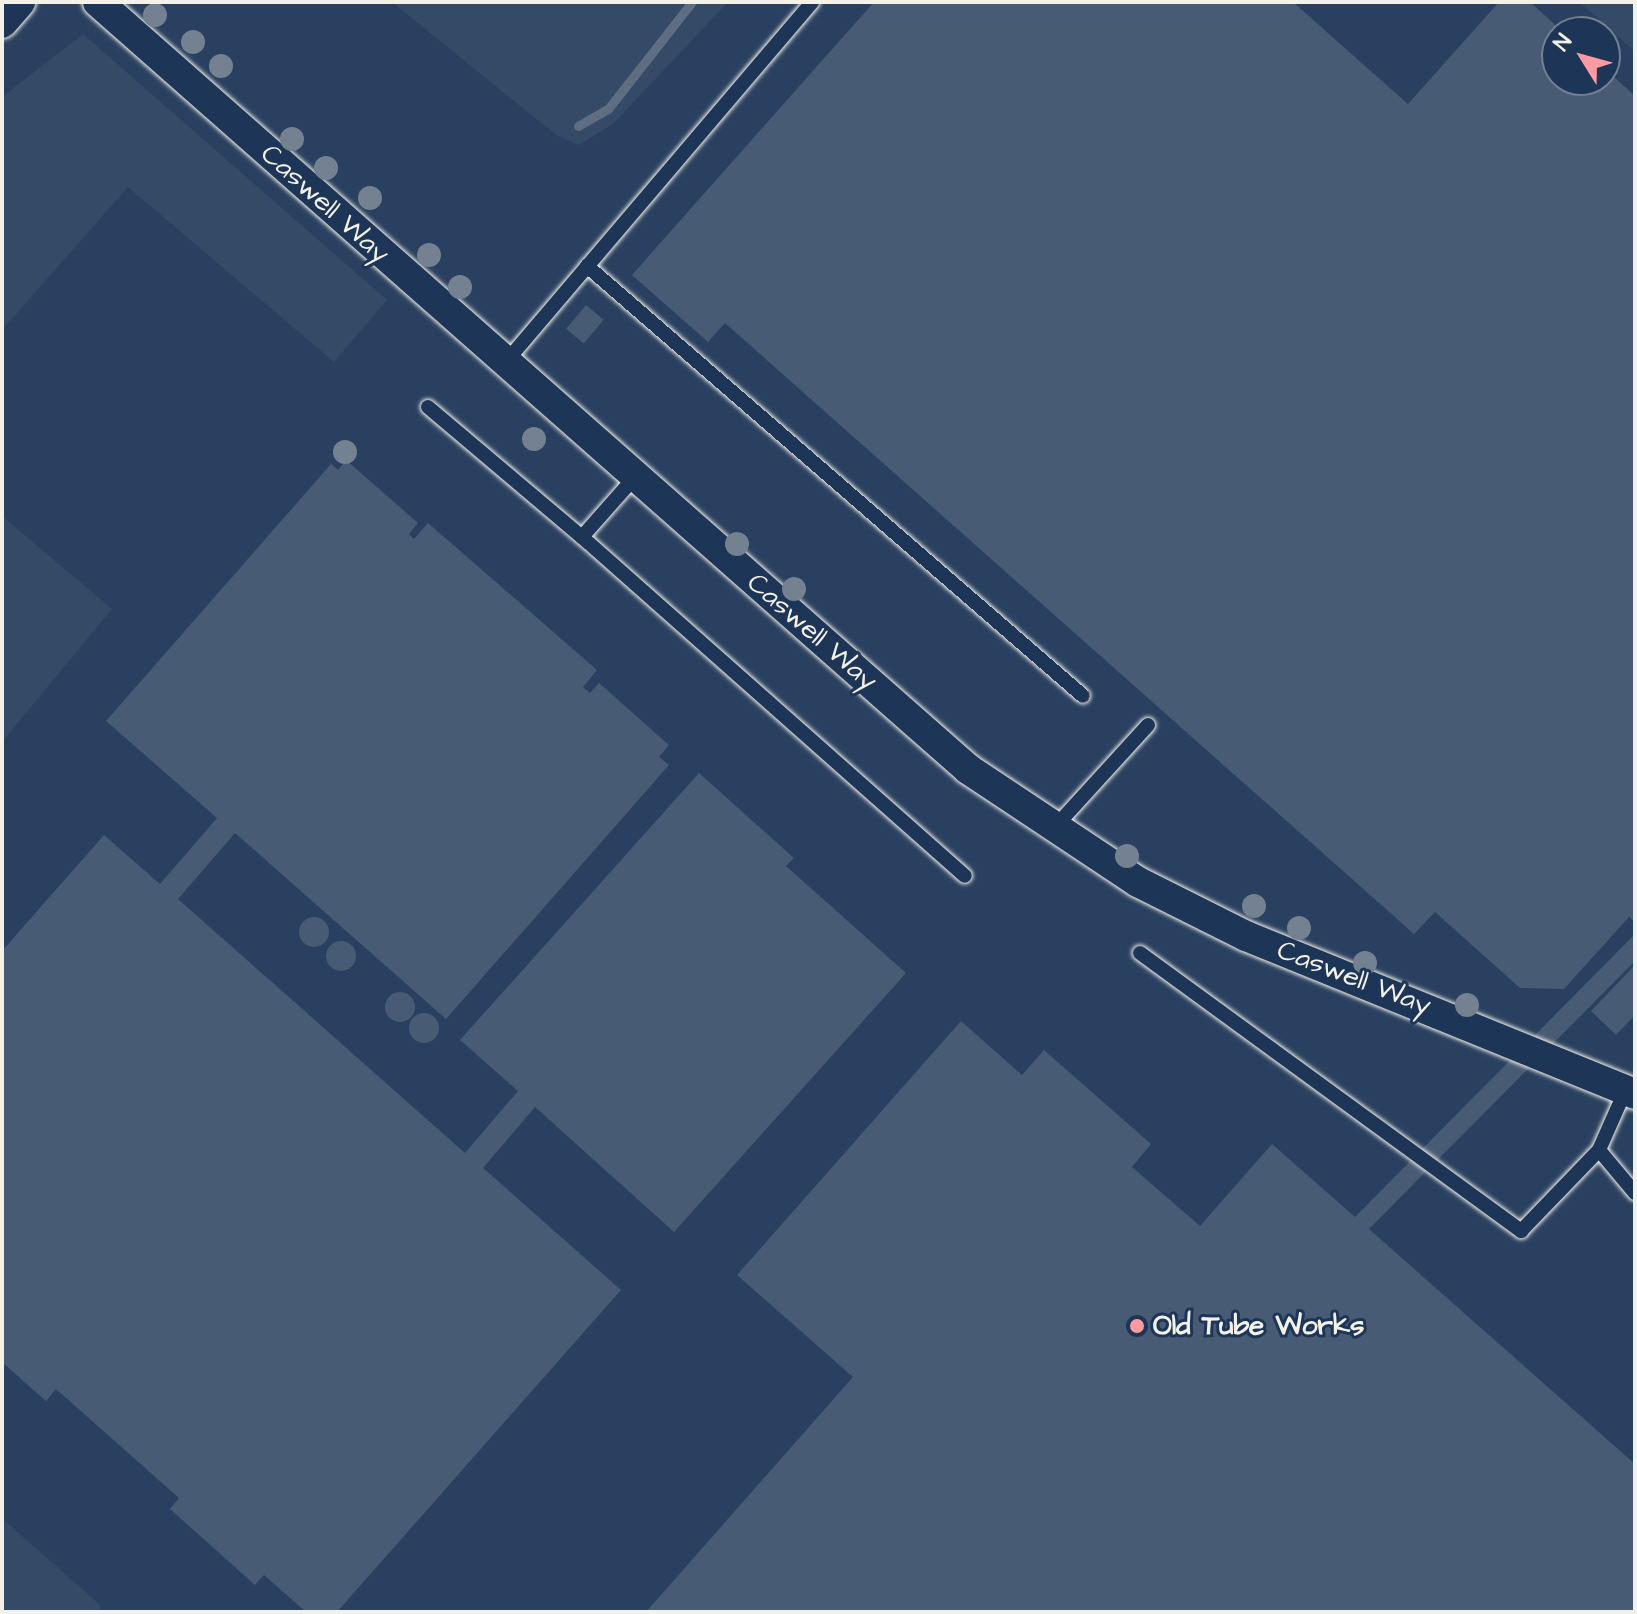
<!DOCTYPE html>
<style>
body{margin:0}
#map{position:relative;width:1637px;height:1614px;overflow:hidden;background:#1d3557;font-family:"Architects Daughter",sans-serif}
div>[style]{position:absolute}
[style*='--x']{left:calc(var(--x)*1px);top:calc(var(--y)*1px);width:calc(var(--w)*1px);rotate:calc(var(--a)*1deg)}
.built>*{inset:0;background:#2a4060}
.green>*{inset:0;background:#354a67}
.stream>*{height:9px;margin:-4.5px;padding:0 4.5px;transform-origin:4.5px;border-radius:4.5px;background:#5e6d82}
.building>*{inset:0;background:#485b74;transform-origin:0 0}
.round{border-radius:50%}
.roads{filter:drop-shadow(0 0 2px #f4f1e8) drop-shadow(0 0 2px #f4f1e8)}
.service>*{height:14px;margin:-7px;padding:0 7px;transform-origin:7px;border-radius:7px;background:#1d3557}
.minor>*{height:30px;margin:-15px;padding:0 15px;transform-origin:15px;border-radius:15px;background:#1d3557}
.trees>*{width:24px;height:24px;margin:-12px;border-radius:50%;background:#748191}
.dots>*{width:22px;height:22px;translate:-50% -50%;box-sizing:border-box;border:4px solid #1d3557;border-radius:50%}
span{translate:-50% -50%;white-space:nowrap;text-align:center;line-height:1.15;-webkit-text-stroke:6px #1d3557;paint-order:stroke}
.street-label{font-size:28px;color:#f4f1e8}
.poi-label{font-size:28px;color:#f4f1e8;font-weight:700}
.left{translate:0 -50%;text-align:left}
.frame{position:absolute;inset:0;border:4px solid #f4f1e8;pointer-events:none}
.north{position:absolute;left:1541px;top:16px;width:80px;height:80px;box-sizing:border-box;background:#1d3557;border:2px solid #738091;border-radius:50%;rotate:307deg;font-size:22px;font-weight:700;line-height:32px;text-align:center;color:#f4f1e8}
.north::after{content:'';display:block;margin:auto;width:28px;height:36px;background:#ff9aa2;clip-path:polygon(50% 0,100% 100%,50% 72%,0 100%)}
</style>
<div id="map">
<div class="built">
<div style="clip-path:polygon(evenodd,2px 2px,1579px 2px,1635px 52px,1635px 1612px,2px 1612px,2px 2px,1557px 32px,1605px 32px,1605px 80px,1557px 80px,1557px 32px)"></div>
</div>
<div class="green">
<div style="clip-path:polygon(392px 2px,728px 2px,613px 124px,579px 145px,556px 135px)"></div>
<div style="clip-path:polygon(1579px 2px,1635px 2px,1635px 52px)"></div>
<div style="clip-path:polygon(83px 34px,387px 300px,334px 362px,128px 187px,2px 330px,2px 97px)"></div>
<div style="clip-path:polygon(2px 516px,112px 609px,2px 742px)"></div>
<div style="clip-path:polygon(2px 1518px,100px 1605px,100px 1612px,2px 1612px)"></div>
</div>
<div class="stream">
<div style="--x:578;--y:126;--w:34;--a:-30"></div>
<div style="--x:608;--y:109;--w:136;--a:-51.9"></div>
</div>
<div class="building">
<div style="clip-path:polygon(874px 2px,1293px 2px,1408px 104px,1499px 2px,1530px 2px,1563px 32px,1557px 32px,1557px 80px,1605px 80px,1605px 69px,1635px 96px,1635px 922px,1629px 917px,1564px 989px,1520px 988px,1435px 912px,1414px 934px,725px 323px,708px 342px,632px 275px)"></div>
<div style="left:586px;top:305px;width:23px;height:31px;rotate:40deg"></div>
<div style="clip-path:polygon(346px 460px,418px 523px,409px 534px,414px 539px,428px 523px,597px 670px,583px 687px,590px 693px,599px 683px,669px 745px,659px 757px,669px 765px,446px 1019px,235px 833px,178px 899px,465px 1153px,518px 1091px,460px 1040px,699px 773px,794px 858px,786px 866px,906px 973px,674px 1232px,535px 1107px,483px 1168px,621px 1290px,337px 1612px,306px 1612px,264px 1575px,255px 1585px,170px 1509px,179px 1498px,56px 1389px,46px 1401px,2px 1362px,2px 951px,104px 835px,160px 884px,217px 818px,106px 721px,331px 464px,338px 470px)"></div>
<div class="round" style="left:299px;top:917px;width:30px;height:30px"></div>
<div style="clip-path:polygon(1635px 934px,1635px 961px,1369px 1229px,1635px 1464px,1635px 1612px,646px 1612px,853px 1377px,737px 1275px,961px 1021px,1022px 1075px,1044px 1050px,1151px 1144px,1132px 1167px,1200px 1226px,1272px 1144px,1355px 1217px)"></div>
<div class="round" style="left:326px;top:941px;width:30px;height:30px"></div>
<div style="clip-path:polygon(1633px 967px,1635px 1015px,1616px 1035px,1591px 1011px)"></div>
<div class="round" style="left:385px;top:992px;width:30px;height:30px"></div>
<div class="round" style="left:409px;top:1013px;width:30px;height:30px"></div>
</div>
<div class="roads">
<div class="service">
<div style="--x:587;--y:266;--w:656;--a:40.92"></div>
<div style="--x:505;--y:363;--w:474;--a:-49.6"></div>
<div style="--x:428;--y:407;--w:202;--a:40.2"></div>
<div style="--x:635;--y:477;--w:80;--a:131.5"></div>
<div style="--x:582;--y:537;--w:511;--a:41.51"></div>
<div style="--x:1055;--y:827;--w:138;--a:-47.6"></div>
<div style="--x:1140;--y:953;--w:472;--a:36.1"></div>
<div style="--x:1521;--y:1231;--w:112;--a:-46.1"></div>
<div style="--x:1626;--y:1089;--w:67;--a:113.9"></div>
<div style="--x:1599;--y:1150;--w:56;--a:50.1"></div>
</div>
<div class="minor">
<div style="--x:98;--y:2;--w:1160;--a:41.4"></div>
<div style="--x:968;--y:769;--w:204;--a:33.6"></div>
<div style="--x:1138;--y:882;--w:121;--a:26.6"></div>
<div style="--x:1246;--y:936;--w:420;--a:22.1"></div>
<div style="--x:2;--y:23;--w:28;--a:-49"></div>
</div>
</div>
<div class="trees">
<div style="left:155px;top:15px"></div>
<div style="left:193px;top:42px"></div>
<div style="left:221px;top:66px"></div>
<div style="left:292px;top:139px"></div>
<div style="left:326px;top:168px"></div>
<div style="left:370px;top:198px"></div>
<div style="left:429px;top:255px"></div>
<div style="left:460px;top:287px"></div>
<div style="left:534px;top:439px"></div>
<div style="left:345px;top:452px"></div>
<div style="left:737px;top:544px"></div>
<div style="left:794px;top:589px"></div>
<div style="left:1127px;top:856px"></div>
<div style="left:1254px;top:906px"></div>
<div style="left:1299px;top:928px"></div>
<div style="left:1365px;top:963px"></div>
<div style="left:1467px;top:1005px"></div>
</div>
<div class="dots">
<div style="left:1137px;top:1326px;background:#ff9aa2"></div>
</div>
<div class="street-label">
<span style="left:325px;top:204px;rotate:42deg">Caswell Way</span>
<span style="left:812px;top:632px;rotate:41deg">Caswell Way</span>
<span style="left:1354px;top:978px;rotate:21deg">Caswell Way</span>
</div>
<div class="poi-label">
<span class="left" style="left:1153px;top:1326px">Old Tube Works</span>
</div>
<div class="frame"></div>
<div class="north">N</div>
</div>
